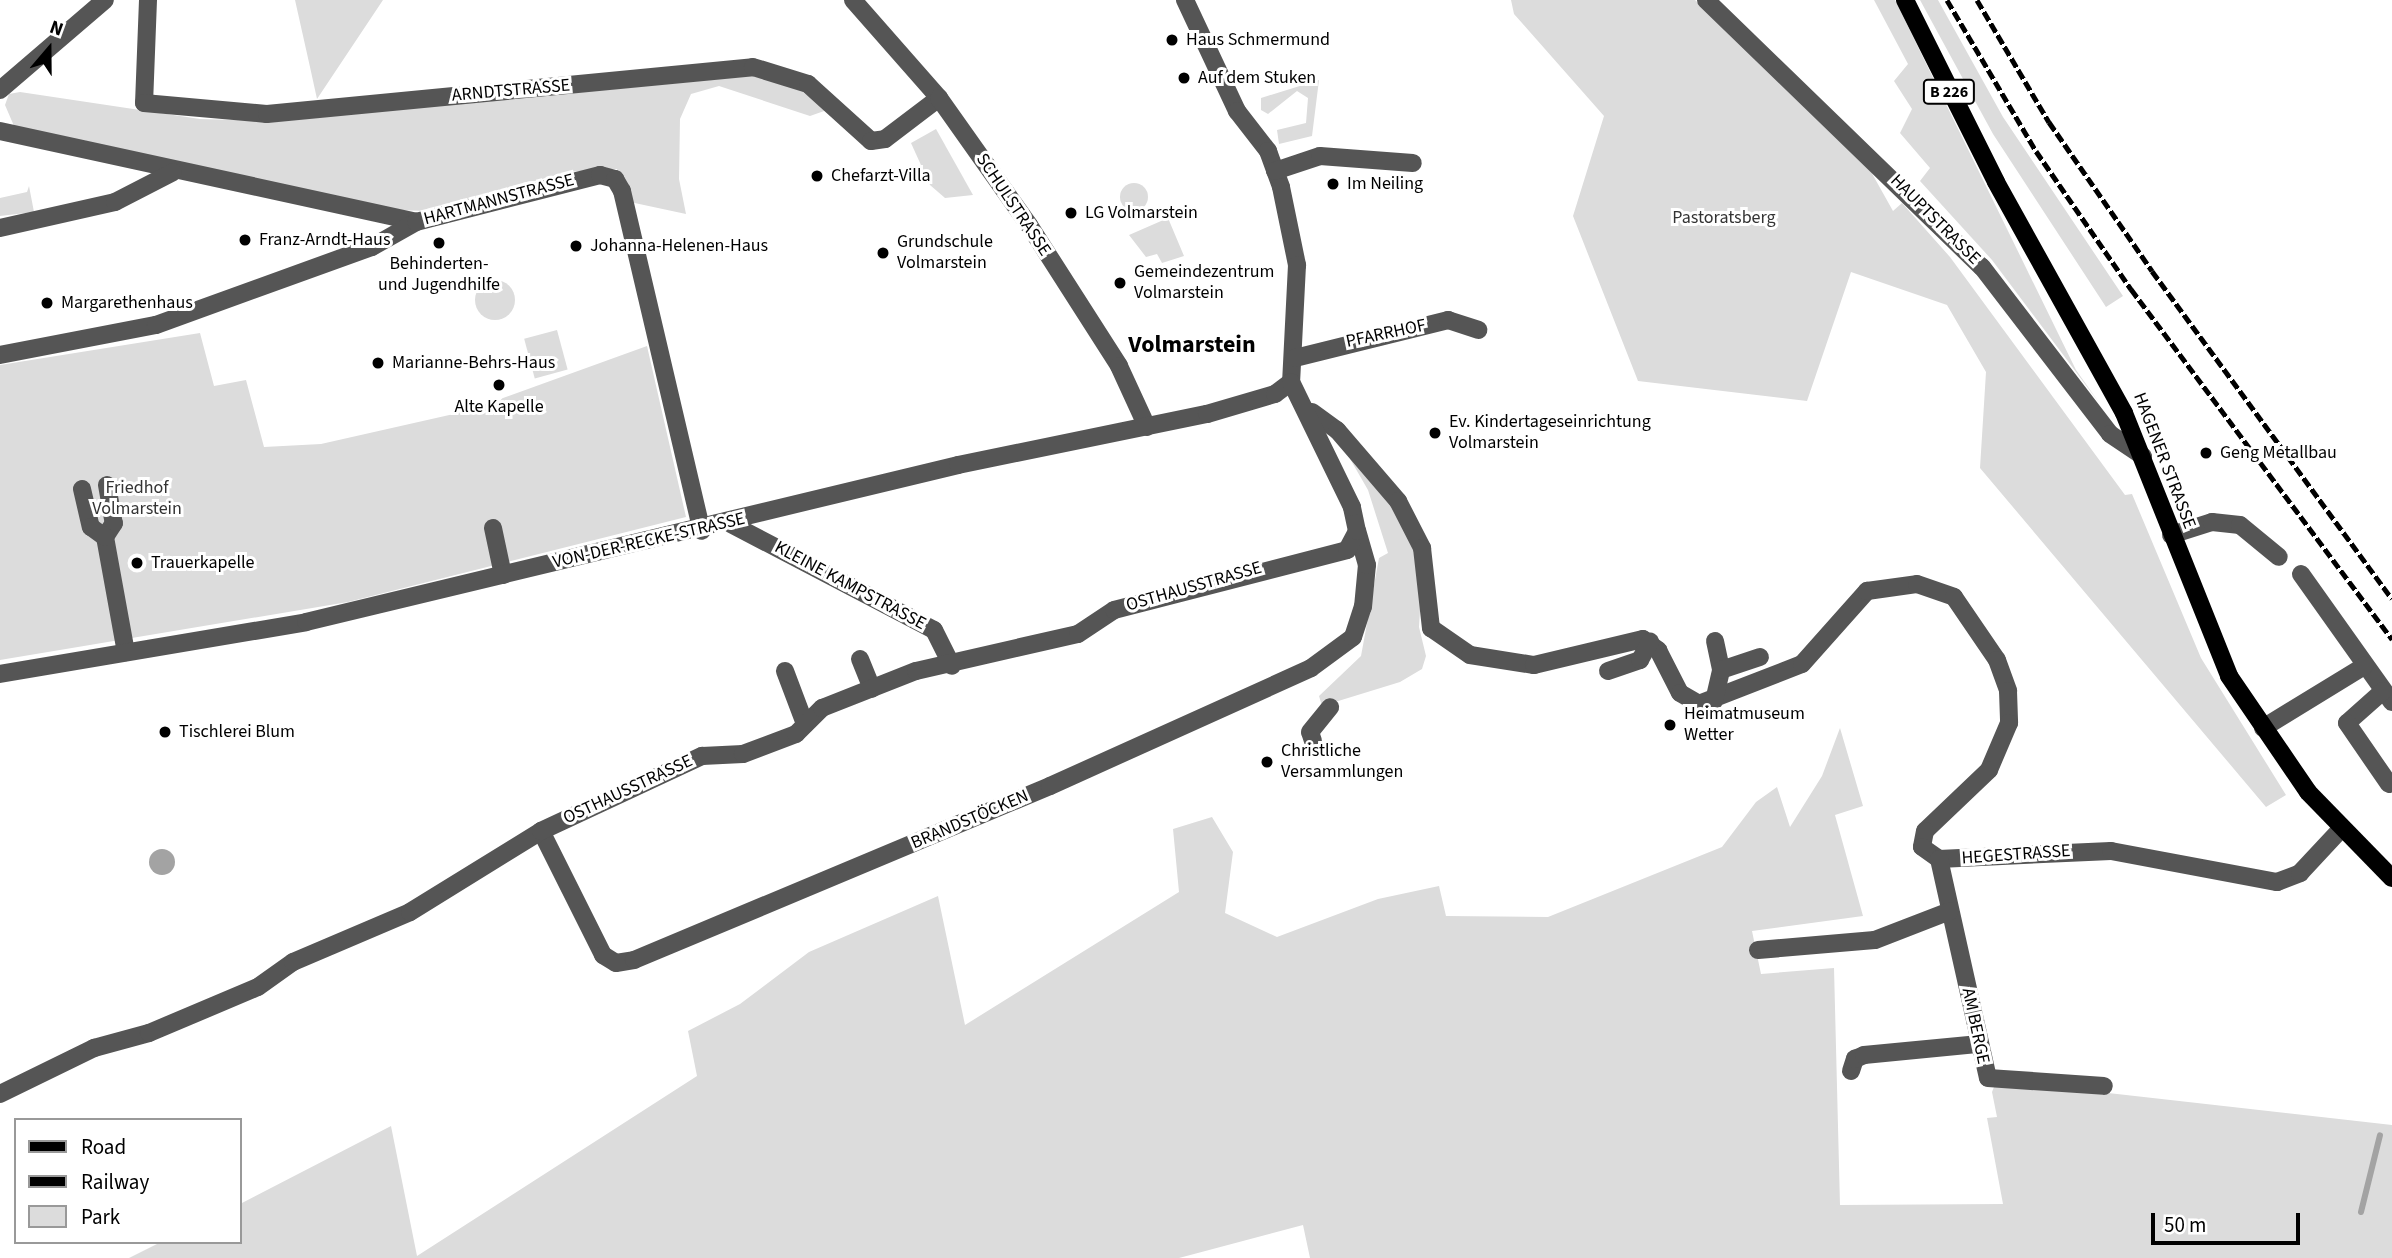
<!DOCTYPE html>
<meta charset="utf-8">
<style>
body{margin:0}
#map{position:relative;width:2392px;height:1258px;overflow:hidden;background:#fff;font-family:"Source Sans 3",sans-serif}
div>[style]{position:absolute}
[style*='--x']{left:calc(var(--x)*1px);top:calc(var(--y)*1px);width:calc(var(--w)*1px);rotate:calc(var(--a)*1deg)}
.green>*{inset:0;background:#dcdcdc;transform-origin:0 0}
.round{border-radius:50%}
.water>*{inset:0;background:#a3a3a3}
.stream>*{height:6px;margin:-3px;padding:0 3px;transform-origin:3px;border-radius:3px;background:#a3a3a3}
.minor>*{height:18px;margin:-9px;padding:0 9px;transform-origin:9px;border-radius:9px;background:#555}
.major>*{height:18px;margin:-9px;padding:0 9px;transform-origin:9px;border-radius:9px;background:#000}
.rail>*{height:5px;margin-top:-2.5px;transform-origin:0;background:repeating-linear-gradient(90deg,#000 0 10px,transparent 0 13.5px)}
.dots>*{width:19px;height:19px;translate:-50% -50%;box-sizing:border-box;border:4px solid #fff;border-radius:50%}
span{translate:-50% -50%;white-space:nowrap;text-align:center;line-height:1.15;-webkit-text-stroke:6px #fff;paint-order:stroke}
.shield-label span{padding:2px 5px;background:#fff;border:2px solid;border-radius:5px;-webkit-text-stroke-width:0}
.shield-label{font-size:16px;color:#000;font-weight:700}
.poi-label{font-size:18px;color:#000}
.left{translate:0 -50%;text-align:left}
.street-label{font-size:18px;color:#000}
.park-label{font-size:18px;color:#333}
.district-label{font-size:24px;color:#000;font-weight:700}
.legend{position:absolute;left:14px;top:1118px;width:228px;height:126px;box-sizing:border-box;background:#fff;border:2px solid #999;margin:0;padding:9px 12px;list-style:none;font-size:21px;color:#000}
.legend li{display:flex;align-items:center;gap:14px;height:35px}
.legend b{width:35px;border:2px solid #999}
.north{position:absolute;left:14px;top:14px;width:70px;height:70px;-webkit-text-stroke:5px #fff;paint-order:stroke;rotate:20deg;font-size:19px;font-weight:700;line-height:28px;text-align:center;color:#000}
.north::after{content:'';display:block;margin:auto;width:24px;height:32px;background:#000;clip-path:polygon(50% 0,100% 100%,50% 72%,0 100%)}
.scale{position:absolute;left:2151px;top:1213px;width:149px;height:32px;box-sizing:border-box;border:4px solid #000;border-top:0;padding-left:9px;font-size:21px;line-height:24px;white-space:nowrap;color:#000;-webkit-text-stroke:5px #fff;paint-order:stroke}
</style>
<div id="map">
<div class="green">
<div style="clip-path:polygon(295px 0,383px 0,317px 99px,310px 67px)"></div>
<div style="clip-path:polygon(1511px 0,1695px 0,1865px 161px,1893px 211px,1902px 203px,1950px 257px,2125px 495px,2132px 494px,2201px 658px,2286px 795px,2266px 807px,1980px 468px,1986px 372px,1947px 305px,1851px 272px,1807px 401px,1638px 381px,1573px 216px,1604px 116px,1514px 14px)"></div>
<div style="clip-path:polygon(1874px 0,1895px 0,2076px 370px,2100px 404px,1992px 260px,1920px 181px,1930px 168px,1900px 133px,1912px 109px,1894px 81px,1908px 64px)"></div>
<div style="clip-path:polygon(1920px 0,1938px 0,2003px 117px,2123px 296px,2106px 307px,1993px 134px)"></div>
<div style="clip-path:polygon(760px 75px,800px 90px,827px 110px,810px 116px,719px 86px,691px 94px,680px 119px,679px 179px,686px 214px,630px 202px,617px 169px,567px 172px,427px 211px,393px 210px,14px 126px,5px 105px,9px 94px,20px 92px,200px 119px,275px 121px)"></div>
<div style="clip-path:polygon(1319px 80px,1312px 136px,1279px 144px,1277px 130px,1306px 123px,1308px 98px,1297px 91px,1268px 114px,1261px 110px,1261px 98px)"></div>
<div style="clip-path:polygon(936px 129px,973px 195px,945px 198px,930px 185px,911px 143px)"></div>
<div class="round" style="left:1120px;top:183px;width:28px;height:28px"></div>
<div style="clip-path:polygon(29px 186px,34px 212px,0 216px,0 198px,27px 192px)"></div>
<div style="clip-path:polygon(1168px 218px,1184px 256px,1162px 263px,1157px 254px,1146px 257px,1129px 235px)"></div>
<div class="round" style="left:475px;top:280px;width:40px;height:40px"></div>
<div style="left:557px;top:330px;width:41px;height:34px;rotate:75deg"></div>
<div style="clip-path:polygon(200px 333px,214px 386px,246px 380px,264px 447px,321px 444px,467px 411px,647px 346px,686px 517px,348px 602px,0 660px,0 365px)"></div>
<div style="clip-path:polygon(1338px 438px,1408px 527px,1422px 578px,1419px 627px,1426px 656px,1422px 669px,1400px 682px,1322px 706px,1319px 696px,1361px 656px,1379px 558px,1388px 553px,1368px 490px)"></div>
<div style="clip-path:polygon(1840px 728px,1863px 806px,1835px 815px,1863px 916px,1752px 931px,1761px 974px,1834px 968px,1840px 1205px,2003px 1204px,1987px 1118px,1997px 1117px,1992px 1092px,1994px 1087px,2055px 1087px,2392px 1125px,2392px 1258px,1310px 1258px,1303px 1225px,1179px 1258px,129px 1258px,161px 1242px,240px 1242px,240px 1204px,391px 1126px,417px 1256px,697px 1076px,688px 1031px,740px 1004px,809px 952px,938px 896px,965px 1025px,1179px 892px,1173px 829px,1212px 817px,1233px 852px,1225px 913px,1277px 937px,1378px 899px,1439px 886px,1446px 916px,1548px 917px,1722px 847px,1756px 802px,1777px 787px,1790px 827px,1822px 776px)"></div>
</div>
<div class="water">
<div class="round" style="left:149px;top:849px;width:26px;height:26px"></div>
</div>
<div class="stream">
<div style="--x:2361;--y:1212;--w:79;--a:-76.1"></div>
</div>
<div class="minor">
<div style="--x:148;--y:0;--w:103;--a:92.2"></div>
<div style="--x:144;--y:103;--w:123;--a:5.1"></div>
<div style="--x:267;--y:114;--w:488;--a:-5.5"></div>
<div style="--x:753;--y:67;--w:58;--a:17.2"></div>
<div style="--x:808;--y:84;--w:85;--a:42.1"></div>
<div style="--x:871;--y:141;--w:14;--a:-8"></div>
<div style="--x:885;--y:139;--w:68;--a:-37.2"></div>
<div style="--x:853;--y:0;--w:130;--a:48.7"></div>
<div style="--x:939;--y:98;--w:156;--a:54.7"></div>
<div style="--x:1029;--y:225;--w:167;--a:57.4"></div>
<div style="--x:1119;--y:366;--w:67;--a:65.3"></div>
<div style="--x:1185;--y:0;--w:123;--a:64.9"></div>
<div style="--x:1237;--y:111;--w:51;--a:52.2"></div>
<div style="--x:1268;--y:151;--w:38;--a:70"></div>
<div style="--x:1281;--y:187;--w:80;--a:78.4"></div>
<div style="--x:1297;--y:265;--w:117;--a:92.9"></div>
<div style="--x:1706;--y:0;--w:384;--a:44.1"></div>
<div style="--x:1982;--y:267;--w:210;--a:52.5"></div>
<div style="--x:2110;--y:434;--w:40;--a:34"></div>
<div style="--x:0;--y:90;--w:138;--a:-40.6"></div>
<div style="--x:0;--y:131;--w:426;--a:12.3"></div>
<div style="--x:1275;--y:171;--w:47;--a:-18.4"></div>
<div style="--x:1320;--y:156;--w:93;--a:4.3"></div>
<div style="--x:0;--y:228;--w:118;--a:-12.7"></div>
<div style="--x:115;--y:202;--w:65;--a:-27.3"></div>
<div style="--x:0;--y:355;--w:159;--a:-10.9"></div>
<div style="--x:156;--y:325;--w:230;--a:-19.9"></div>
<div style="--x:372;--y:247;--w:51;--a:-29.6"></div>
<div style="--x:416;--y:222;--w:190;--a:-14.3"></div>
<div style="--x:600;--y:175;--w:16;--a:15"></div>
<div style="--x:615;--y:179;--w:14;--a:60"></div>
<div style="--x:622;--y:191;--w:349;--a:76.8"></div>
<div style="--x:1295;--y:358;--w:158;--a:-13.9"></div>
<div style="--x:1448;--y:320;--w:32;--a:18"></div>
<div style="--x:1312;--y:412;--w:31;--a:36"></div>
<div style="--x:1337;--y:430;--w:94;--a:49.3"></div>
<div style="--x:1398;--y:501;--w:53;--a:62.9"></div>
<div style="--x:1422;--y:548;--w:81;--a:83.6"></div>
<div style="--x:1431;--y:628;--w:47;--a:34.7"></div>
<div style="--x:1470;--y:655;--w:65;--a:8.9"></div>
<div style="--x:1534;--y:665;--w:112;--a:-13.4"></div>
<div style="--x:1643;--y:639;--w:19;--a:36"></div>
<div style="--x:1658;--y:650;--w:48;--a:62.9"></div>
<div style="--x:1680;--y:693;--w:22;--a:30"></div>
<div style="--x:1699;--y:704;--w:110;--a:-21.2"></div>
<div style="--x:1802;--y:664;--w:98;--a:-48.3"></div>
<div style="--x:1867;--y:591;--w:50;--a:-8"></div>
<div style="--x:1917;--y:584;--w:39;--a:19"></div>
<div style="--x:1954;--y:597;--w:76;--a:55.7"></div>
<div style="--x:1997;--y:660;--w:33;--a:70"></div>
<div style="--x:2008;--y:691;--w:32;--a:88"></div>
<div style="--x:2009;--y:723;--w:51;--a:113.1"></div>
<div style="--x:1989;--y:770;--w:88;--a:136.4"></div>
<div style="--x:1925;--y:831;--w:16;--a:101"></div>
<div style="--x:1922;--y:847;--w:21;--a:35"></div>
<div style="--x:1939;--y:859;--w:172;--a:-2.7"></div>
<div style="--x:2111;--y:851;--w:169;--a:10.6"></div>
<div style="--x:2277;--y:882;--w:25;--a:-21"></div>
<div style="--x:2300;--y:873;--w:60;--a:-47"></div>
<div style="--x:107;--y:485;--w:39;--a:80"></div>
<div style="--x:114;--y:523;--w:17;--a:123"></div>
<div style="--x:105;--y:537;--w:117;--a:79.7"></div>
<div style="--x:82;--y:489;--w:39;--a:77"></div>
<div style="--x:91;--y:527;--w:17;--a:36"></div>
<div style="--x:731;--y:524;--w:229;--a:27.6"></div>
<div style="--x:934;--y:630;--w:40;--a:63.4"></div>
<div style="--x:493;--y:528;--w:48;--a:78"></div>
<div style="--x:2171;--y:535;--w:43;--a:-17.6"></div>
<div style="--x:2212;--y:522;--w:28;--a:6"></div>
<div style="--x:2240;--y:525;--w:50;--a:39.4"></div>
<div style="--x:2301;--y:574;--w:157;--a:54.6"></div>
<div style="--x:1715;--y:641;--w:30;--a:78"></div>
<div style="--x:860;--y:659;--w:32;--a:68"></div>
<div style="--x:785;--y:671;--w:57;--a:69.3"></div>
<div style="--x:1608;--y:671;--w:34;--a:-19"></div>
<div style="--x:1640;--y:660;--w:21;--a:-61"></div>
<div style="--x:0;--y:674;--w:310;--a:-9.6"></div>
<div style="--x:306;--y:622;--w:671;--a:-13.54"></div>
<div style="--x:958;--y:465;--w:254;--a:-11.6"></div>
<div style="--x:1207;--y:414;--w:71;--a:-16.4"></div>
<div style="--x:1275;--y:394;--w:20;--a:-37"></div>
<div style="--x:2383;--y:691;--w:48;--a:138.4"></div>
<div style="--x:2347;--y:723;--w:74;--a:55.5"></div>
<div style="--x:1714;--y:701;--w:32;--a:-77"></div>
<div style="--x:1721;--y:670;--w:41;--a:-18.4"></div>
<div style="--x:2263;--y:728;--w:119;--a:-31.5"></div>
<div style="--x:1313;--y:741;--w:9;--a:-108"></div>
<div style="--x:1310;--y:732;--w:32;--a:-51"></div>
<div style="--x:541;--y:831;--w:139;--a:63.4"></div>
<div style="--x:603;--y:955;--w:15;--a:32"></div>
<div style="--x:616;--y:963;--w:18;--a:-9"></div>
<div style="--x:634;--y:960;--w:451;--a:-22.7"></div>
<div style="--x:1050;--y:786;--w:286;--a:-24.3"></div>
<div style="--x:1311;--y:668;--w:52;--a:-36.4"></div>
<div style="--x:1353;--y:637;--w:32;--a:-72"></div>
<div style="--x:1363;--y:607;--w:42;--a:-84.6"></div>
<div style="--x:1367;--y:565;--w:35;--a:-106"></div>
<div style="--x:1939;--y:859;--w:224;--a:77.4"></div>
<div style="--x:1988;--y:1078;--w:116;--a:3.9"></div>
<div style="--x:1758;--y:950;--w:117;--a:-4.9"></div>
<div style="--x:1875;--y:940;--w:80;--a:-21.1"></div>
<div style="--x:1851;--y:1071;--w:13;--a:-72"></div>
<div style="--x:1855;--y:1059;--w:10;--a:-24"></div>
<div style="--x:1864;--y:1055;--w:116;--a:-5.5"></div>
<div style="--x:0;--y:1094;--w:105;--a:-26.1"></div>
<div style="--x:94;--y:1048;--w:57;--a:-15.3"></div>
<div style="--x:149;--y:1033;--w:118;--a:-22.9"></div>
<div style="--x:258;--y:987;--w:43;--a:-35.5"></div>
<div style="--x:293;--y:962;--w:127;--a:-23.1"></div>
<div style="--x:410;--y:912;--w:154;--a:-31.7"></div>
<div style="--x:541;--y:831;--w:178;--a:-25"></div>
<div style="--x:702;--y:756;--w:41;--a:-2.8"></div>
<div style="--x:743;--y:754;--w:57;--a:-20.7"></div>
<div style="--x:796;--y:734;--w:37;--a:-45"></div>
<div style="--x:822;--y:708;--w:101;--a:-21.5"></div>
<div style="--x:916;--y:671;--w:166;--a:-12.9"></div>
<div style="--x:1078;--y:634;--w:43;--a:-33.7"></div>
<div style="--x:1114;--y:610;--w:241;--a:-14.4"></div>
<div style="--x:1347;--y:550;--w:21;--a:-62"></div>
<div style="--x:1357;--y:531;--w:25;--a:-102"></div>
<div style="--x:1352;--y:507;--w:139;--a:-116"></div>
</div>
<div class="major">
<div style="--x:1905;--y:0;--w:203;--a:63.4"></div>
<div style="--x:1996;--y:182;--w:264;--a:61"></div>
<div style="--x:2124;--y:413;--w:283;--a:68.2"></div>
<div style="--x:2229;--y:676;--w:140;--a:55.7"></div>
<div style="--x:2308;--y:792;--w:120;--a:45.7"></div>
</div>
<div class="rail">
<div style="--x:1947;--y:0;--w:175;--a:59.5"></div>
<div style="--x:2036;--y:151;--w:168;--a:55.5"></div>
<div style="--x:2131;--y:289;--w:437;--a:53.3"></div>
<div style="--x:1977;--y:0;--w:142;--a:59.5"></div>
<div style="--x:2049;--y:122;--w:181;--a:55.3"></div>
<div style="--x:2152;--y:271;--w:406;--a:53.8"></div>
</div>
<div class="dots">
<div style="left:1172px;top:40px;background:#000"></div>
<div style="left:1184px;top:78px;background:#000"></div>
<div style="left:817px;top:176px;background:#000"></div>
<div style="left:1333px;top:184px;background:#000"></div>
<div style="left:1071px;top:213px;background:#000"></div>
<div style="left:245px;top:240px;background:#000"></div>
<div style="left:439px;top:243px;background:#000"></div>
<div style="left:576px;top:246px;background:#000"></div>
<div style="left:883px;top:253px;background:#000"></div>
<div style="left:1120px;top:283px;background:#000"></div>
<div style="left:47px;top:303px;background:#000"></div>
<div style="left:378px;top:363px;background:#000"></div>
<div style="left:499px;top:385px;background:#000"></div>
<div style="left:1435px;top:433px;background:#000"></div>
<div style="left:2206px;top:453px;background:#000"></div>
<div style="left:137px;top:563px;background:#000"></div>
<div style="left:1670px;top:725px;background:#000"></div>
<div style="left:165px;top:732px;background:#000"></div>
<div style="left:1267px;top:762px;background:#000"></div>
</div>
<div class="shield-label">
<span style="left:1949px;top:92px">B 226</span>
</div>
<div class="poi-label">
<span class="left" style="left:1186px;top:40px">Haus Schmermund</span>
<span class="left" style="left:1198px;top:78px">Auf dem Stuken</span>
<span class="left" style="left:831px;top:176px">Chefarzt-Villa</span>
<span class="left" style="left:1347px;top:184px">Im Neiling</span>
<span class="left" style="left:1085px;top:213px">LG Volmarstein</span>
<span class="left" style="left:259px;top:240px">Franz-Arndt-Haus</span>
<span class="left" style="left:897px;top:253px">Grundschule<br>Volmarstein</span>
<span class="left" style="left:590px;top:246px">Johanna-Helenen-Haus</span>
<span style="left:439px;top:275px">Behinderten-<br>und Jugendhilfe</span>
<span class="left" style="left:1134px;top:283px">Gemeindezentrum<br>Volmarstein</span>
<span class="left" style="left:61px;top:303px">Margarethenhaus</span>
<span class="left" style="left:392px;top:363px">Marianne-Behrs-Haus</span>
<span style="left:499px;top:407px">Alte Kapelle</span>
<span class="left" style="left:1449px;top:433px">Ev. Kindertageseinrichtung<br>Volmarstein</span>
<span class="left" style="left:2220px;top:453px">Geng Metallbau</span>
<span class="left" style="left:151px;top:563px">Trauerkapelle</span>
<span class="left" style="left:1684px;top:725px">Heimatmuseum<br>Wetter</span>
<span class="left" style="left:179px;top:732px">Tischlerei Blum</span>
<span class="left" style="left:1281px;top:762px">Christliche<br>Versammlungen</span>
</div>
<div class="street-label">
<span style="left:511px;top:91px;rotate:-5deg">ARNDTSTRASSE</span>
<span style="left:499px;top:200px;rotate:-15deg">HARTMANNSTRASSE</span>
<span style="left:1013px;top:205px;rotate:56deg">SCHULSTRASSE</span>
<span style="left:1935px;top:220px;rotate:45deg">HAUPTSTRASSE</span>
<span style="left:1386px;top:334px;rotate:-12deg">PFARRHOF</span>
<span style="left:2164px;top:461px;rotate:69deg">HAGENER STRASSE</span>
<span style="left:649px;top:541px;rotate:-13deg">VON-DER-RECKE-STRASSE</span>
<span style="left:850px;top:586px;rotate:28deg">KLEINE KAMPSTRASSE</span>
<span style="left:1194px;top:587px;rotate:-16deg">OSTHAUSSTRASSE</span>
<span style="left:628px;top:790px;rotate:-25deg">OSTHAUSSTRASSE</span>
<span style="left:970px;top:820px;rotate:-23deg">BRANDSTÖCKEN</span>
<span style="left:2016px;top:855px;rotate:-4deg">HEGESTRASSE</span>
<span style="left:1975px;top:1026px;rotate:78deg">AM BERGE</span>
</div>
<div class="park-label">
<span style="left:1724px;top:218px">Pastoratsberg</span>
<span style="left:137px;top:499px">Friedhof<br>Volmarstein</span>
</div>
<div class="district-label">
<span style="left:1192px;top:345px">Volmarstein</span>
</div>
<ul class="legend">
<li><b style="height:9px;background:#000"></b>Road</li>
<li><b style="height:9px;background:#000"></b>Railway</li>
<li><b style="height:19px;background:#dcdcdc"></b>Park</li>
</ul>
<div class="north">N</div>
<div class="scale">50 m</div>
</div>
